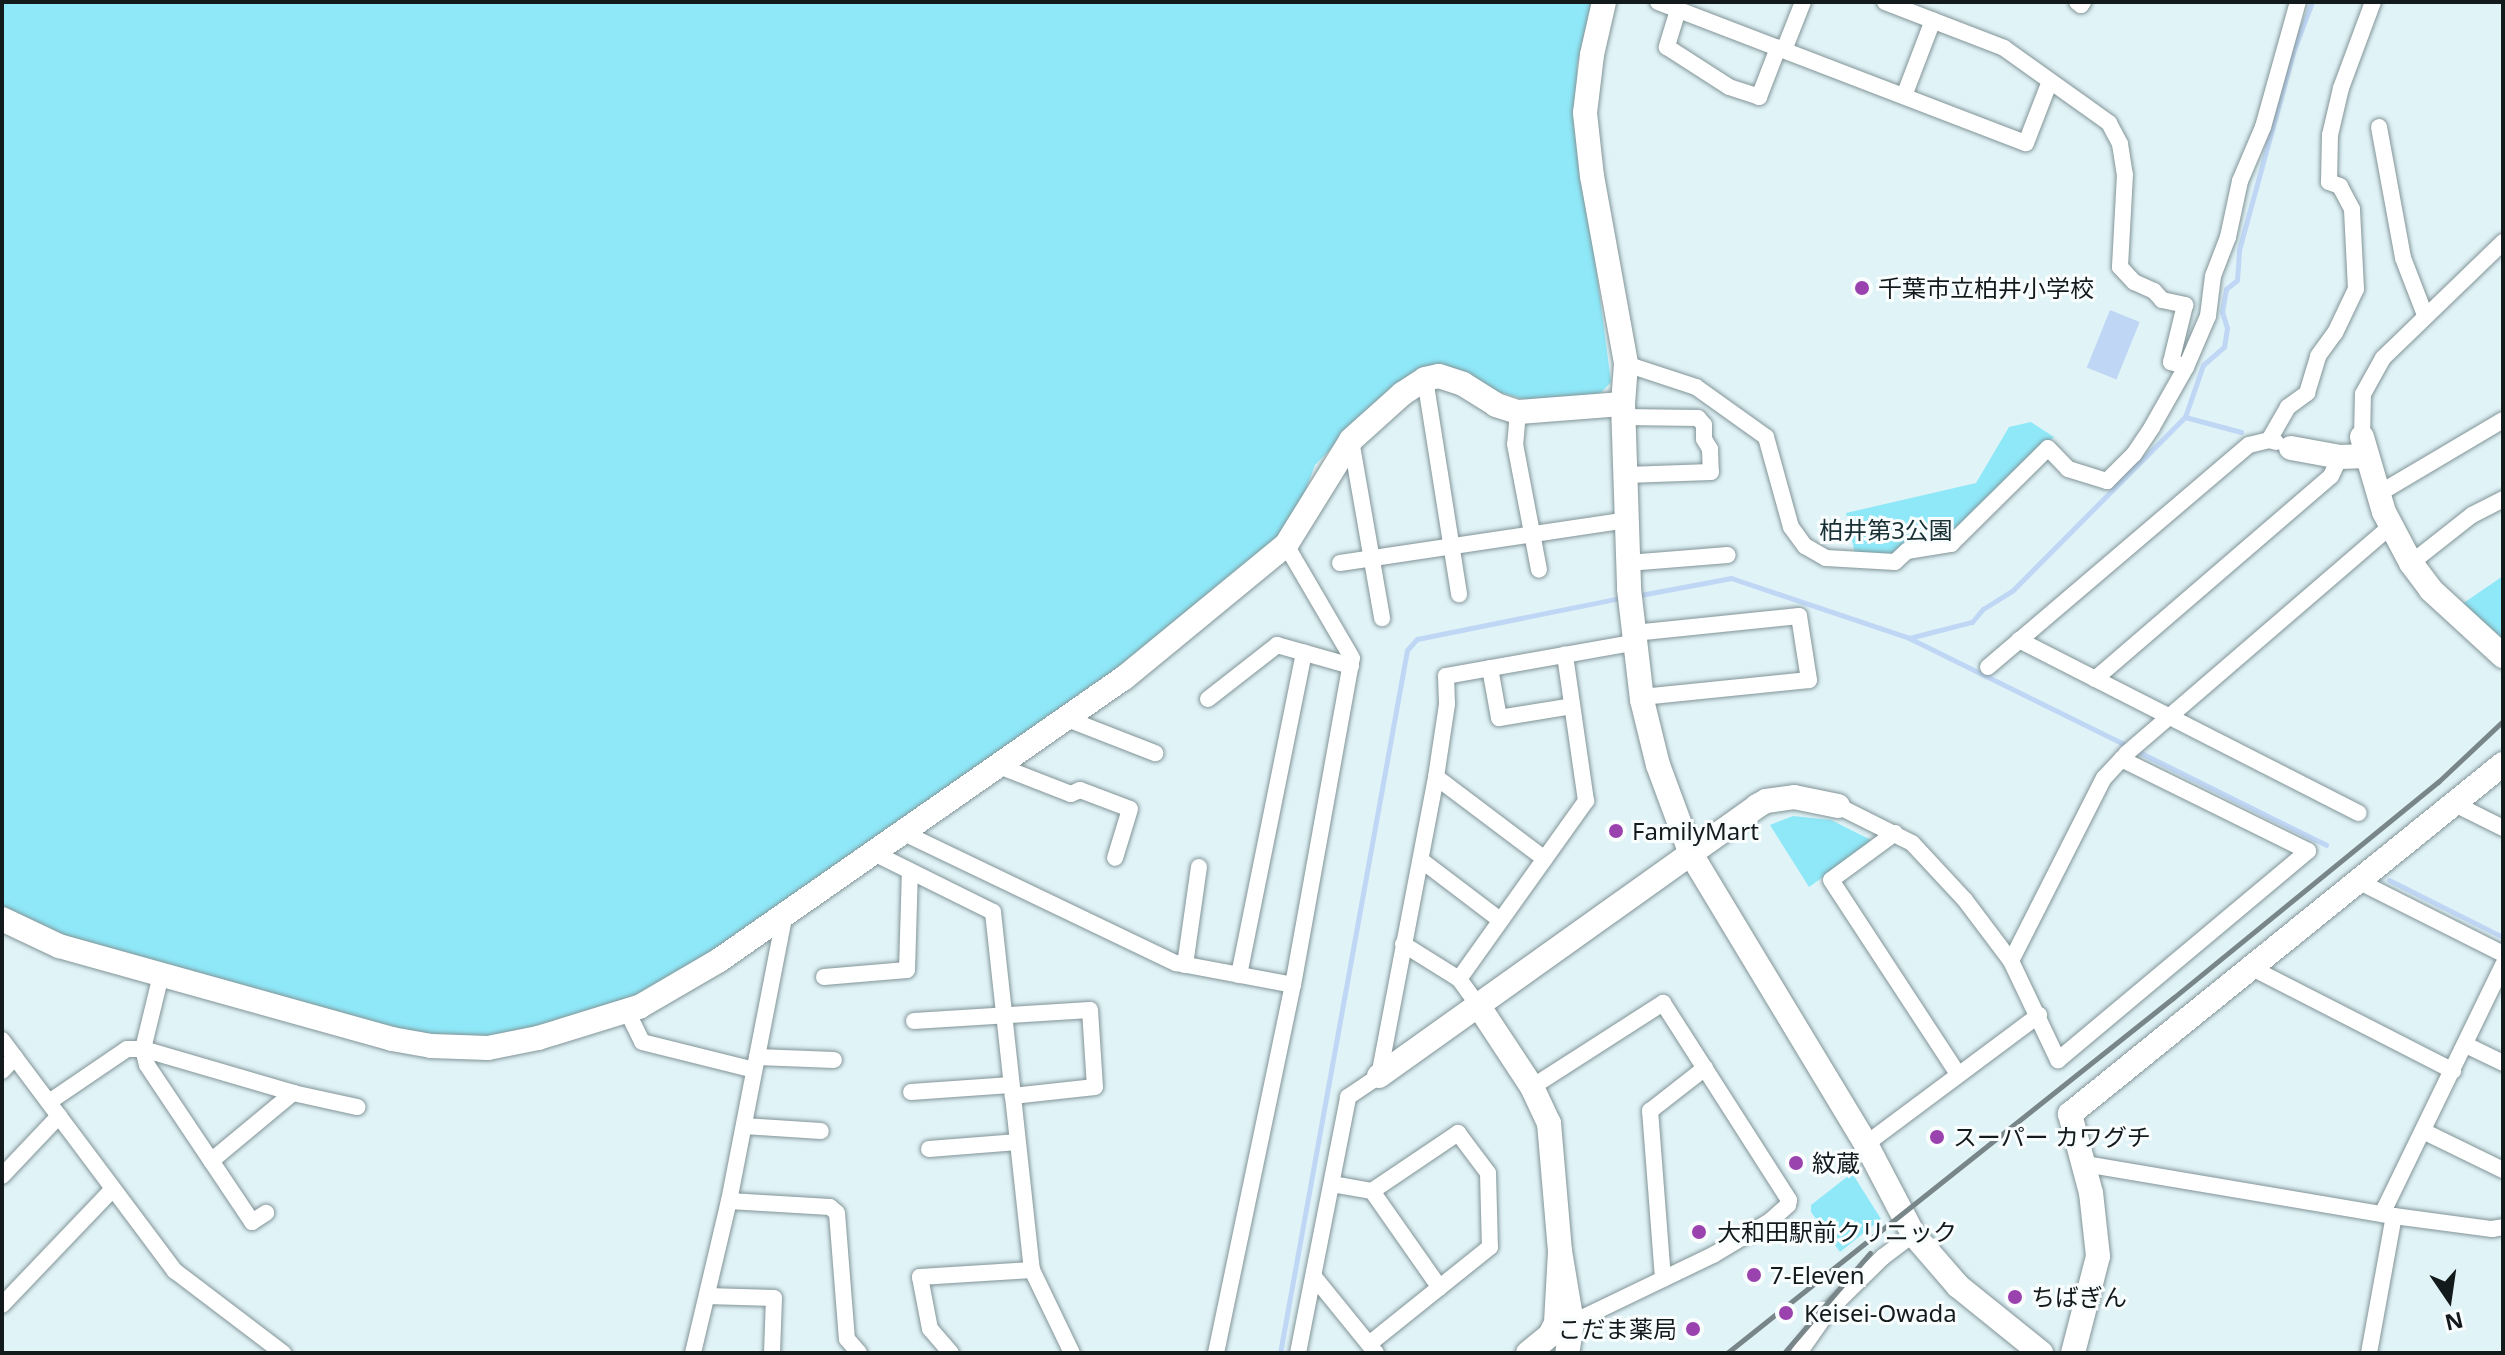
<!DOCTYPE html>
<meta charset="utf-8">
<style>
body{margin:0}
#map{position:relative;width:2505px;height:1355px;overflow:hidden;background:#e0f3f7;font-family:"Noto Sans","Noto Sans JP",sans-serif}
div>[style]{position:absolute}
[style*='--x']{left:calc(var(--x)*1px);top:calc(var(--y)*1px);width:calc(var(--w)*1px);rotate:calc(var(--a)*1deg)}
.green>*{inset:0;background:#8ee8f8}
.water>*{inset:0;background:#bfd7f5;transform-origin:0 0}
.stream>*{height:5px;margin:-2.5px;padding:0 2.5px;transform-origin:2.5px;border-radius:2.5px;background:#bfd7f5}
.roads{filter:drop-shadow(0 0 2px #829497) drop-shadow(0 0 2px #829497)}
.street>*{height:16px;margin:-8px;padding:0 8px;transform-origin:8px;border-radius:8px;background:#fff}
.secondary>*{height:24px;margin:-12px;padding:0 12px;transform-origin:12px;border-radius:12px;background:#fff}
.rail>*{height:5px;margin:-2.5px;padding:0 2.5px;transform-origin:2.5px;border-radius:2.5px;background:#798689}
.dots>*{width:22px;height:22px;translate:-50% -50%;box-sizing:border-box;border:4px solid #f9fdfe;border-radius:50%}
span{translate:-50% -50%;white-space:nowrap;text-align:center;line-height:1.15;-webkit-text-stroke:6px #f9fdfe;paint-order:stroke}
.poi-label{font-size:24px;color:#131a1b}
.left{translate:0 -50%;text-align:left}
.right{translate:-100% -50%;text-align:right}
.park-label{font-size:24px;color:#182f34}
.frame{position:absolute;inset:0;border:4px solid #131a1b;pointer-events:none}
.north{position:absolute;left:2409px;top:1259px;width:80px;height:80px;-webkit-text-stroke:6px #f9fdfe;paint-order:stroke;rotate:167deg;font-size:22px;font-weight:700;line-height:32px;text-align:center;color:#131a1b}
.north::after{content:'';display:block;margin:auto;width:28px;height:36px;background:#131a1b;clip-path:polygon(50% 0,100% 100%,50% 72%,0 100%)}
</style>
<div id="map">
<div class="green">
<div style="clip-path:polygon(2px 2px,1592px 2px,1577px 65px,1577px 123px,1611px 382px,1595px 399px,1534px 402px,1489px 389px,1452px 369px,1367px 412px,1315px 465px,1296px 516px,1278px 536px,1118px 669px,713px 952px,635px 998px,496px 1037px,417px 1033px,372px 1023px,60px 936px,2px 907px)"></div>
<div style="clip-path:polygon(2031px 422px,2054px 437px,1947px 540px,1896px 556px,1855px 554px,1846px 513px,1976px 483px,2009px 427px)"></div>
<div style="clip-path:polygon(2503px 576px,2503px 642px,2462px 604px)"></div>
<div style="clip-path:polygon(1793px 816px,1831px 820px,1873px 841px,1809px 887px,1770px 825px)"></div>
<div style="clip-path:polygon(1852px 1173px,1881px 1219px,1840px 1252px,1811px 1212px,1811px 1205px)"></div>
</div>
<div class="water">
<div style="left:2110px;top:310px;width:32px;height:62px;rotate:22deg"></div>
</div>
<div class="stream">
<div style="--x:2185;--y:417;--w:58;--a:15"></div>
<div style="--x:1635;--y:596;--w:98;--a:-10.6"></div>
<div style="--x:1731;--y:578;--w:188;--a:18.6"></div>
<div style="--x:1909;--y:638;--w:244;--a:26.3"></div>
<div style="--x:1909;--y:638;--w:65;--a:-14.3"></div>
<div style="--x:1972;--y:622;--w:17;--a:-50"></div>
<div style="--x:1983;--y:609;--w:36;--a:-32"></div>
<div style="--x:2013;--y:590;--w:244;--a:-45.2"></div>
<div style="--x:2185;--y:417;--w:55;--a:-70.9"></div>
<div style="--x:2203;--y:365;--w:28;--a:-41"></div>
<div style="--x:2224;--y:347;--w:19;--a:-81"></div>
<div style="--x:2227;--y:328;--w:17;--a:-107"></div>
<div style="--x:2222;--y:312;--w:23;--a:-80"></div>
<div style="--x:2226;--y:289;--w:14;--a:-39"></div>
<div style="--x:2237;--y:280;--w:30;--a:-86"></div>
<div style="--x:2239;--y:250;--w:76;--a:-74.7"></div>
<div style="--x:2259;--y:177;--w:133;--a:-74.7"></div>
<div style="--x:2294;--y:49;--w:50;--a:-69"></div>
<div style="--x:2137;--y:751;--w:211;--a:26.4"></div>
<div style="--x:2389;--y:880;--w:127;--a:26.6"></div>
<div style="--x:1280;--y:1353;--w:714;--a:-79.76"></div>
<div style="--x:1407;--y:650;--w:15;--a:-48"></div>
<div style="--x:1417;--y:639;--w:208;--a:-11.4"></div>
</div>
<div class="roads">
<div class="street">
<div style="--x:1658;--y:2;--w:394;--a:21"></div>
<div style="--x:2026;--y:143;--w:66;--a:-68.8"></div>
<div style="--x:1885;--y:2;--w:128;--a:21.1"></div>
<div style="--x:2004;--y:48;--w:129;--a:35.5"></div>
<div style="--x:2109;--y:123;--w:24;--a:62"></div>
<div style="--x:2120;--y:144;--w:30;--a:81"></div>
<div style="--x:2125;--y:174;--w:93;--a:93.1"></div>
<div style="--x:2120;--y:267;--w:21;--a:47"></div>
<div style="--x:2134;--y:282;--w:22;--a:24"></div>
<div style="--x:2154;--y:291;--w:12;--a:48"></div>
<div style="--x:2162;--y:300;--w:24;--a:12"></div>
<div style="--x:2185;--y:305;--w:59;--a:103.8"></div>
<div style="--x:2171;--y:362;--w:16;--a:18"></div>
<div style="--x:2077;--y:2;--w:5;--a:37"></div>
<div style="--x:2081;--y:5;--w:4;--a:-56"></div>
<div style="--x:1678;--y:10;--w:39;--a:107"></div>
<div style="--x:1667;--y:47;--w:74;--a:32.8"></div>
<div style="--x:1729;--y:87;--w:32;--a:18"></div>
<div style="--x:1759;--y:97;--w:53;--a:-68.8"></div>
<div style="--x:1784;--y:50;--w:52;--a:-68.4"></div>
<div style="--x:1904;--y:96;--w:81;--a:-69.1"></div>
<div style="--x:2379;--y:127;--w:133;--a:79.6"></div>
<div style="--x:2403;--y:258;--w:61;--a:68.9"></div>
<div style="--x:1626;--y:364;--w:74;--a:18.2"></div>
<div style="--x:1696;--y:387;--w:86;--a:35.5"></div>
<div style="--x:1766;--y:437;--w:93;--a:74.5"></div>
<div style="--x:1791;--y:527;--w:24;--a:54"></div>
<div style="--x:1805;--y:546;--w:24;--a:30"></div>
<div style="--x:1826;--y:558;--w:69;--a:3.3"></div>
<div style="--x:1895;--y:562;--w:16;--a:-43"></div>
<div style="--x:1907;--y:551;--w:45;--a:-9"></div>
<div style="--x:1951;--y:544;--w:136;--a:-44.7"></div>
<div style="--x:2048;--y:448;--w:29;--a:46"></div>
<div style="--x:2068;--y:469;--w:41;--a:17.1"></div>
<div style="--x:2107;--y:481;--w:38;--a:-45"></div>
<div style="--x:2134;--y:454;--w:32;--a:-56"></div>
<div style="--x:2152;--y:427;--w:69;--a:-60.5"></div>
<div style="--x:2186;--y:367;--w:56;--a:-66.7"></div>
<div style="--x:2208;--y:316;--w:40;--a:-82.9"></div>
<div style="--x:2213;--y:276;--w:42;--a:-69"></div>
<div style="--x:2228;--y:237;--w:57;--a:-77.9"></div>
<div style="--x:2240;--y:181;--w:59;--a:-66.9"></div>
<div style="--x:2263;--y:127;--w:130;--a:-74.4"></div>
<div style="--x:1425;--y:379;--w:218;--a:81"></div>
<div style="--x:1518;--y:412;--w:32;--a:95"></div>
<div style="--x:1515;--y:444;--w:128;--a:79.2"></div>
<div style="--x:1624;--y:417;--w:74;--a:0.8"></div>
<div style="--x:1698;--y:418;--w:9;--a:49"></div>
<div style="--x:1704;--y:425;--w:14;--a:90"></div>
<div style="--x:1704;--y:439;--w:12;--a:59"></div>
<div style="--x:1710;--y:449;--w:23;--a:88"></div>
<div style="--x:1711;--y:472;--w:85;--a:178"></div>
<div style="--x:2362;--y:437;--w:43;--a:-88.7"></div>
<div style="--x:2363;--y:394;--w:41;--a:-60.9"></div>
<div style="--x:2383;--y:358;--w:167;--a:-44"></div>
<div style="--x:1351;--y:440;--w:181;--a:80.1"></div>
<div style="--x:2269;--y:440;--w:38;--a:-60"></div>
<div style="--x:2288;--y:407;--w:24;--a:-36"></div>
<div style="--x:2307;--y:393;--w:39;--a:-73"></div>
<div style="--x:2318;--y:356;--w:29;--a:-54"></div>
<div style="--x:2335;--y:333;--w:49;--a:-64.5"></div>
<div style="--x:2356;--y:289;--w:80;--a:-92.9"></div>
<div style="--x:2352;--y:209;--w:26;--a:-118"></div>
<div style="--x:2340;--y:186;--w:12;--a:-160"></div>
<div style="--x:2329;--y:182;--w:47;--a:-88.8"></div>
<div style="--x:2330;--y:135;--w:48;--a:-76.8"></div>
<div style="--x:2341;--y:88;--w:92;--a:-69.6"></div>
<div style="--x:2378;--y:494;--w:145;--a:-30.6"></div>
<div style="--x:1340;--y:563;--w:290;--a:-8.5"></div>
<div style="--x:1628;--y:563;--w:100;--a:-4.6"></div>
<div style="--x:2411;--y:563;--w:78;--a:-38.2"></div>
<div style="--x:2472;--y:515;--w:35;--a:-27"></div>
<div style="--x:1634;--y:633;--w:166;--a:-5.9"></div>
<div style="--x:1799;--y:616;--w:65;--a:81.1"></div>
<div style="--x:1809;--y:680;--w:168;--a:174.2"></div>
<div style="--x:2019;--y:640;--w:381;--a:27"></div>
<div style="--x:1988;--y:667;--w:343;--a:-40.4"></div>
<div style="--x:2249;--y:445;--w:21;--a:-14"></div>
<div style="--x:2269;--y:440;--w:7;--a:16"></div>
<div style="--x:1490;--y:668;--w:51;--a:79.8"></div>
<div style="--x:1499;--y:718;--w:74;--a:-9.3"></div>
<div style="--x:2095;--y:679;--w:311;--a:-40.7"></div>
<div style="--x:2331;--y:476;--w:21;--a:-65"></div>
<div style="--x:1208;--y:699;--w:88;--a:-38"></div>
<div style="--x:1277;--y:645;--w:77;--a:15.8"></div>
<div style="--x:1065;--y:718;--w:97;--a:21.3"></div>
<div style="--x:999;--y:766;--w:77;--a:21.3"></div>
<div style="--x:1071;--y:794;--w:10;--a:-24"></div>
<div style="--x:1080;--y:790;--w:53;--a:20.8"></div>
<div style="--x:1130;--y:809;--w:51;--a:107"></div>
<div style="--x:1436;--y:777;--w:136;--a:37"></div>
<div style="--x:2455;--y:804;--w:54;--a:26.6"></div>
<div style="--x:1838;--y:806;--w:83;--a:26.6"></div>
<div style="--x:1912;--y:843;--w:78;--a:47.1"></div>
<div style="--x:1965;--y:900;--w:76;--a:53"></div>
<div style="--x:2011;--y:961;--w:110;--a:64.6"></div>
<div style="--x:2058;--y:1060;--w:326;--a:-39.9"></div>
<div style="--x:2308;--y:851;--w:208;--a:-153.8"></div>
<div style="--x:902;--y:832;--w:304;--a:25.6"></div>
<div style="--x:1176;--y:963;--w:119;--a:10.6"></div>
<div style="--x:1895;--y:833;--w:79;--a:143.7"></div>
<div style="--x:1831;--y:880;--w:232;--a:56.8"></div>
<div style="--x:872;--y:852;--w:135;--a:26.4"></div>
<div style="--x:993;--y:912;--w:360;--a:83.8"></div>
<div style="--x:1032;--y:1270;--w:92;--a:64.3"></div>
<div style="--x:1421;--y:860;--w:99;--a:37.2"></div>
<div style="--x:2360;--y:882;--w:160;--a:26.7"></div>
<div style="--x:1403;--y:944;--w:66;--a:32"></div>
<div style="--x:2011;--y:961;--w:205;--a:-63.1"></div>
<div style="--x:2104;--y:778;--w:34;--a:-47"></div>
<div style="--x:2127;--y:753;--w:347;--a:-40.7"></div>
<div style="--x:1185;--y:965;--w:99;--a:-81.9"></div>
<div style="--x:2252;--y:968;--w:226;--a:27.1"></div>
<div style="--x:161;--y:975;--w:76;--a:103.7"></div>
<div style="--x:143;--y:1049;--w:16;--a:76"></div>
<div style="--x:147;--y:1065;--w:189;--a:56.2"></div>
<div style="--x:252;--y:1222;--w:17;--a:-33"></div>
<div style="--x:1239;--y:975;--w:329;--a:-78.6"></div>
<div style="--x:824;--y:977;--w:83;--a:-4.8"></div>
<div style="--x:907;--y:970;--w:99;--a:-88.3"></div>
<div style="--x:1478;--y:1005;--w:32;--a:-126"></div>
<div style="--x:1459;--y:979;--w:219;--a:-54.5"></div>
<div style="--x:1586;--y:801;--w:148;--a:-98.2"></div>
<div style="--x:627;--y:1011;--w:34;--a:64"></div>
<div style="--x:642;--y:1042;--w:115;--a:14"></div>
<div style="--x:914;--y:1021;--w:176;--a:-3.6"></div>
<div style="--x:1090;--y:1010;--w:77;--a:86.3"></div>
<div style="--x:1095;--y:1087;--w:83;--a:173.8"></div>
<div style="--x:2;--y:1040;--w:289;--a:53.2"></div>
<div style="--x:175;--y:1271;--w:136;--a:37.2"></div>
<div style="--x:2466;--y:1045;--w:41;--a:25.9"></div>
<div style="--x:757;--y:1057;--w:77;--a:2.2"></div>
<div style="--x:2;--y:1071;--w:19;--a:-47"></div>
<div style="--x:1532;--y:1087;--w:156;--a:-32.7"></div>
<div style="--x:1663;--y:1003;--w:234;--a:57.4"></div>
<div style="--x:1789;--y:1200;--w:5;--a:101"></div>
<div style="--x:1788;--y:1205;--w:24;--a:138"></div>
<div style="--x:1770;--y:1221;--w:66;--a:149.2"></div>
<div style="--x:1713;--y:1255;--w:157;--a:154.3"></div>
<div style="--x:911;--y:1092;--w:100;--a:-4"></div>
<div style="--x:49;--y:1102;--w:94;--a:-34.2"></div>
<div style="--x:127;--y:1049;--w:16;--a:0"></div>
<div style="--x:143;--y:1049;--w:156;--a:16.3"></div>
<div style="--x:293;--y:1093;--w:66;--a:12.3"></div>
<div style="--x:744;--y:1126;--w:77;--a:3.7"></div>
<div style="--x:2423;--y:1131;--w:89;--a:26"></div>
<div style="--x:1866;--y:1144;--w:216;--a:-36.7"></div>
<div style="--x:929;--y:1149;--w:89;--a:-4.5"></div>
<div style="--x:211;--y:1161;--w:107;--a:-39.7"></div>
<div style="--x:2085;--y:1164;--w:313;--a:9.6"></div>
<div style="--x:2394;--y:1216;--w:99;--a:7.6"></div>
<div style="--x:2492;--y:1229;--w:11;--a:-10"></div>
<div style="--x:2;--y:1176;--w:83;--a:-46.5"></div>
<div style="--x:1332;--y:1184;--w:41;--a:9.9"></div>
<div style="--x:1372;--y:1191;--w:104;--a:-34"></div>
<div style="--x:1458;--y:1133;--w:50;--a:53.1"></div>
<div style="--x:1488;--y:1173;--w:74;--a:88.5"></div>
<div style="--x:1490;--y:1247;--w:155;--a:141.3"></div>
<div style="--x:1372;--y:1191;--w:118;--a:55"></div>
<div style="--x:729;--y:1201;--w:101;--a:3.4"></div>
<div style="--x:830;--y:1207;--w:9;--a:41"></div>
<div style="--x:837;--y:1213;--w:126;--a:85.5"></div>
<div style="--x:847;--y:1339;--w:18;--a:49"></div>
<div style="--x:2382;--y:1214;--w:277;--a:-64.1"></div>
<div style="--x:1315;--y:1278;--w:97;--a:50.9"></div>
<div style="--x:1663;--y:1279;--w:169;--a:-94.4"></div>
<div style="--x:1650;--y:1111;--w:70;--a:-38"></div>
<div style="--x:707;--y:1296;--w:67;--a:1.7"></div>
<div style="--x:774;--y:1298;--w:55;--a:92.1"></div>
<div style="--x:2;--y:1305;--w:159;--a:-46.3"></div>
<div style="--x:693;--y:1353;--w:156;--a:-76.7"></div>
<div style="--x:729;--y:1201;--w:294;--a:-79"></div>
<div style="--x:951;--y:1353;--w:32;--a:-131"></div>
<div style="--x:930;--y:1329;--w:53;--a:-100.9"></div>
<div style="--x:920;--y:1277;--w:112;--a:-3.6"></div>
<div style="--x:1216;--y:1353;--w:376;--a:-78.2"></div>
<div style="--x:1293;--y:985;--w:332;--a:-79.8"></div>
<div style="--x:1352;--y:658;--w:131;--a:-120.3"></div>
<div style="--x:1298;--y:1353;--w:261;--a:-78.9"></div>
<div style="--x:1348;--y:1097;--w:37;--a:-34"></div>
<div style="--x:1379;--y:1076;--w:304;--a:-79.2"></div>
<div style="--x:1436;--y:777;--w:74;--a:-81.4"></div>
<div style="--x:1447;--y:704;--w:28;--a:-92"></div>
<div style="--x:1446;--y:676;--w:193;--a:-10.1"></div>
<div style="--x:1799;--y:1353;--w:52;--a:-55.1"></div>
<div style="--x:1829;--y:1310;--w:76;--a:-44.5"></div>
<div style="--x:1883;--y:1257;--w:38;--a:-37"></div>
<div style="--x:2369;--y:1353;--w:139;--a:-79.7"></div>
</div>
<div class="secondary">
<div style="--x:1604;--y:2;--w:54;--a:102.8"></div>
<div style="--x:1592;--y:55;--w:58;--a:96.9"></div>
<div style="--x:1585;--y:113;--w:63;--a:83.7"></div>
<div style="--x:1592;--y:176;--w:191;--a:79.7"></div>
<div style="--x:1626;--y:364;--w:40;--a:94.3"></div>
<div style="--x:1623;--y:404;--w:185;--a:88.1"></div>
<div style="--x:1629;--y:589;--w:112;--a:83.3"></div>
<div style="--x:1642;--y:700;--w:67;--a:76.2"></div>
<div style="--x:1658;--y:765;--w:95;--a:69.7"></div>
<div style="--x:1691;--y:854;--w:339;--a:58.9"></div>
<div style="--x:1866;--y:1144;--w:102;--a:62.4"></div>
<div style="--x:1913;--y:1234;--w:69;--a:49.1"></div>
<div style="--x:1958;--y:1286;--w:107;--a:38.9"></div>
<div style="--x:2362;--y:437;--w:78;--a:73.7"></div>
<div style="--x:2384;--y:512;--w:58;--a:62.1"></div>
<div style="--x:2411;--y:563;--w:34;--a:53"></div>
<div style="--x:2431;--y:590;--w:98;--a:42.5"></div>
<div style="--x:2291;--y:448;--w:50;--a:10.4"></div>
<div style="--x:2340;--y:457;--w:26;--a:-2"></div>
<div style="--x:2;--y:919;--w:63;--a:25.3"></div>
<div style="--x:59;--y:946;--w:346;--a:15.6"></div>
<div style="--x:392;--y:1039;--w:40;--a:10"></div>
<div style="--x:431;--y:1046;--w:57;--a:2"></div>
<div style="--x:488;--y:1048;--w:51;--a:-11.3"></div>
<div style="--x:538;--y:1038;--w:106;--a:-17.1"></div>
<div style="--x:639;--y:1007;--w:91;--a:-30.2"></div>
<div style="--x:718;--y:961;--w:495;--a:-34.9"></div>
<div style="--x:1124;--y:678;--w:210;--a:-39.4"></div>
<div style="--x:1286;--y:545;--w:123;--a:-58.2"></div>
<div style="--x:1351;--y:440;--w:69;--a:-42"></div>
<div style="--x:1402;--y:394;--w:27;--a:-33"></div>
<div style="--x:1425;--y:379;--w:14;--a:-12"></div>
<div style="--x:1439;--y:376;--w:25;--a:18"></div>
<div style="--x:1463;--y:384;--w:39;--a:32"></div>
<div style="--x:1496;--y:405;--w:23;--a:18"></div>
<div style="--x:1518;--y:412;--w:105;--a:-4.4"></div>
<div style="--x:1478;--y:1005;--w:98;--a:56.6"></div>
<div style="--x:1532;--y:1087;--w:40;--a:65"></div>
<div style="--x:1549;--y:1123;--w:128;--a:85.1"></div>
<div style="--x:1379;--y:1076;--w:465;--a:-35.5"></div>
<div style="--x:1757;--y:806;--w:10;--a:-29"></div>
<div style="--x:1766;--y:801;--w:28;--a:-8"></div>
<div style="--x:1794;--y:797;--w:45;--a:11.6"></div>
<div style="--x:1528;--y:1353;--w:28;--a:-39"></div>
<div style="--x:1550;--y:1335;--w:13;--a:-63"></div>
<div style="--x:1556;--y:1323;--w:72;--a:-86.8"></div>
<div style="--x:1560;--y:1251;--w:73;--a:80.5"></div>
<div style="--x:1572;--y:1323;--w:30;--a:99"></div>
<div style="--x:2073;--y:1353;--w:100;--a:-75.5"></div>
<div style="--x:2098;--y:1256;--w:63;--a:-96.3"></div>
<div style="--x:2091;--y:1193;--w:82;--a:-104.9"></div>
<div style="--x:2070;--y:1114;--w:557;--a:-38.95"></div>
</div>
</div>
<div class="rail">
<div style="--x:1727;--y:1353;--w:570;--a:-38.52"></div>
<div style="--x:2173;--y:998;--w:342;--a:-39.2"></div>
<div style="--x:2438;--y:782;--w:89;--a:-43.2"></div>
<div style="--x:1784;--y:1353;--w:132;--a:-49.3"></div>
</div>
<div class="dots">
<div style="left:1862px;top:288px;background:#9a43af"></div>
<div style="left:1616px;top:831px;background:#9a43af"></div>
<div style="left:1937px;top:1137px;background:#9a43af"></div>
<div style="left:1796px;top:1163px;background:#9a43af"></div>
<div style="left:1699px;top:1232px;background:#9a43af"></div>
<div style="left:1754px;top:1275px;background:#9a43af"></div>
<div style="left:2015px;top:1297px;background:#9a43af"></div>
<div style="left:1786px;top:1313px;background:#9a43af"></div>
<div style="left:1693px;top:1329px;background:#9a43af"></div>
</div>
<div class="poi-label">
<span class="left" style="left:1878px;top:288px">千葉市立柏井小学校</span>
<span class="left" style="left:1632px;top:831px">FamilyMart</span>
<span class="left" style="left:1953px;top:1137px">スーパー カワグチ</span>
<span class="left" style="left:1812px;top:1163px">紋蔵</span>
<span class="left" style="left:1717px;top:1232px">大和田駅前クリニック</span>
<span class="left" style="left:1770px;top:1275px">7-Eleven</span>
<span class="left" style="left:2031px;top:1297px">ちばぎん</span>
<span class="left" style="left:1804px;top:1313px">Keisei-Owada</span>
<span class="right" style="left:1677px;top:1329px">こだま薬局</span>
</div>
<div class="park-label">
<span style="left:1886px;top:530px">柏井第3公園</span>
</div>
<div class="frame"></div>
<div class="north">N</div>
</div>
